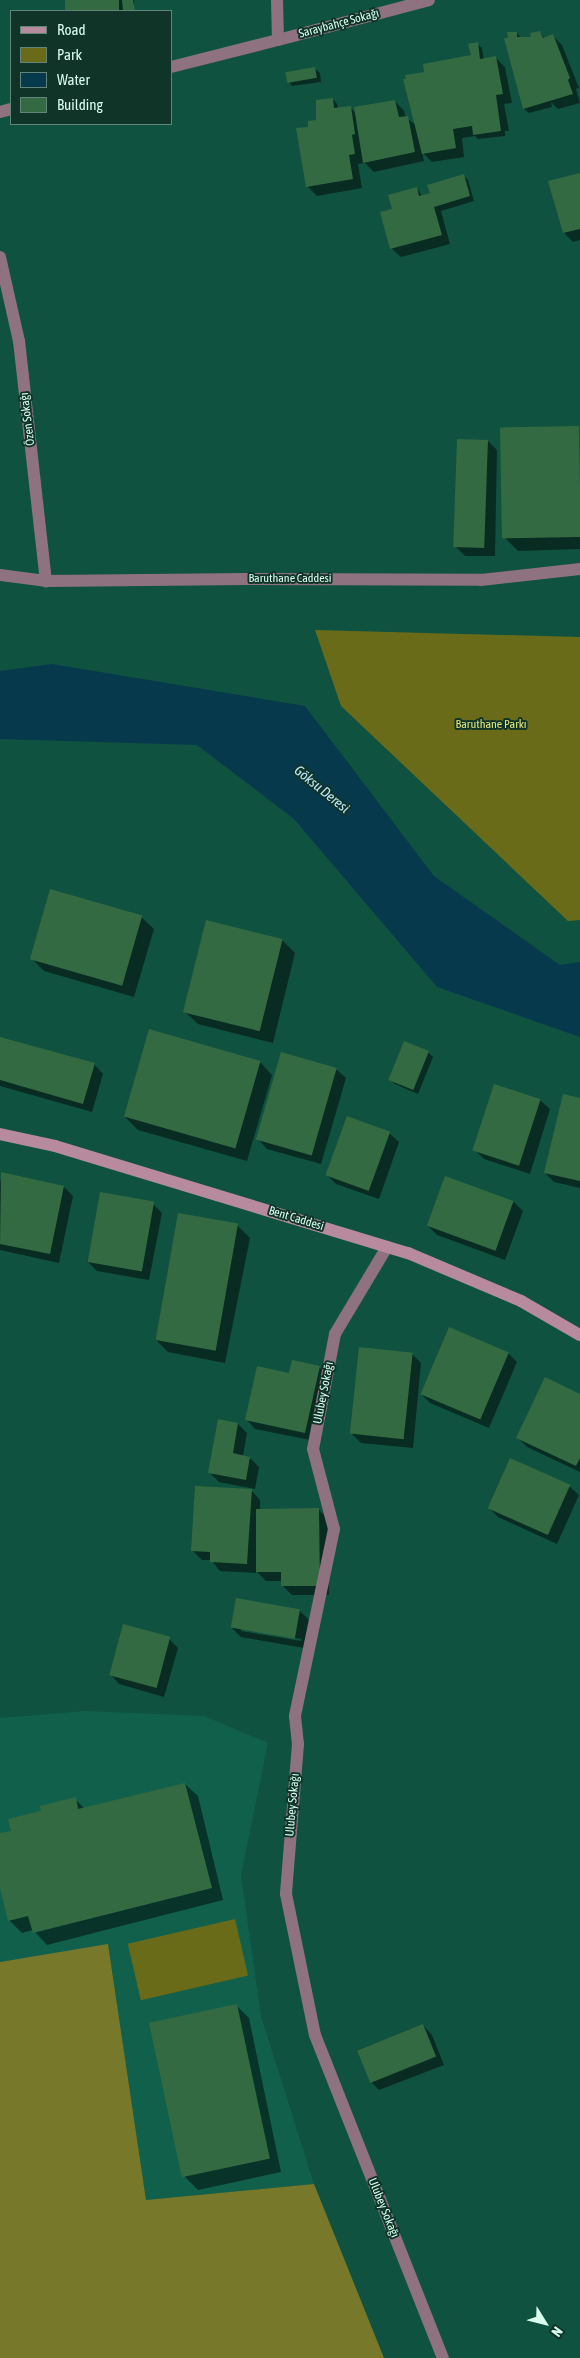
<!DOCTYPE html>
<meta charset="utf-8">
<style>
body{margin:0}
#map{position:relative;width:580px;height:2358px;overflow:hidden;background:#105240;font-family:"Asap Condensed",sans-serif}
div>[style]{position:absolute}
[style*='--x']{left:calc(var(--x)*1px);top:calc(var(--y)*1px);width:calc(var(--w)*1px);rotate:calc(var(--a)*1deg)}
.built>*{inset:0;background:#10604c}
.green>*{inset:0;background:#6a6b19;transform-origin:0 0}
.forest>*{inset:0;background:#777829}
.water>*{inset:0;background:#07394d}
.shadow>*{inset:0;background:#0007;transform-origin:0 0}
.building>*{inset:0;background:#336a41;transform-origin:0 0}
.street>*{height:12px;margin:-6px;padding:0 6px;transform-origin:6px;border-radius:6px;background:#8f727f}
.secondary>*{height:12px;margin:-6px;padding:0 6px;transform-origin:6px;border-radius:6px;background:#b78a9e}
span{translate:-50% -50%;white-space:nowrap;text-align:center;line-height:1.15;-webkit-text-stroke:4px #113429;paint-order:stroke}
.street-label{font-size:12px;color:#d8feef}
.park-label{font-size:12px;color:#e3e57a}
.water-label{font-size:14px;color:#bee7fc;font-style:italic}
.legend{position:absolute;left:10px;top:10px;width:162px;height:115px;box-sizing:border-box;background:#113429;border:1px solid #618578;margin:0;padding:6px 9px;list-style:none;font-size:15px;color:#d8feef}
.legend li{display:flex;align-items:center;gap:10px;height:25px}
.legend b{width:25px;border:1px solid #618578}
.north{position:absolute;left:520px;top:2298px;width:50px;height:50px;-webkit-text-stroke:4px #113429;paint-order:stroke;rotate:126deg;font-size:14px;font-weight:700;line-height:20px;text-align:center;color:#d8feef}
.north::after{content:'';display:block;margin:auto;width:18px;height:22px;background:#d8feef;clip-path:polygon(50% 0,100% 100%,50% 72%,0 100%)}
</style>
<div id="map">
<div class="built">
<div style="clip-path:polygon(86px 1711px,204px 1716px,268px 1743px,241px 1875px,261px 2016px,314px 2184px,146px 2200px,108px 1945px,0 1962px,0 1718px)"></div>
</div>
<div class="green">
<div style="clip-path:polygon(315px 630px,580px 637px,580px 920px,568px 921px,341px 706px)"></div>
<div style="left:235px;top:1919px;width:58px;height:110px;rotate:77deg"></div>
</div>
<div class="forest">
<div style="clip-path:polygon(108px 1944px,146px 2200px,314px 2184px,384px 2358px,0 2358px,0 1962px)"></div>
</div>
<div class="water">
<div style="clip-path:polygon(52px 664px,305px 706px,434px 876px,560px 965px,580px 962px,580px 1037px,437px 987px,294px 819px,197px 745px,0 739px,0 671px)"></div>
</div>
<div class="shadow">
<div style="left:67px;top:0;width:67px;height:11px"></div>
<div style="clip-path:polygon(540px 32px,545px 39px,553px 36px,562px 45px,579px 88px,576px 89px,580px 103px,558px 109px,551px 102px,552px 107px,529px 113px,524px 109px,505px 39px,510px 40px,517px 33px,521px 38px,533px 38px)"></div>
<div style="clip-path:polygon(477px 44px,482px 48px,484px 61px,496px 58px,505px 67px,512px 103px,504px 104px,509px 131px,505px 131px,505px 136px,478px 139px,475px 136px,462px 138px,464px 157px,432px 162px,422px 152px,424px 161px,374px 172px,365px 163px,358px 164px,362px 188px,317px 196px,307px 186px,311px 128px,333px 99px,337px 104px,338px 109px,350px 107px,356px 113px,395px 101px,404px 111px,406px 118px,416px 125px,426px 73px,472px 56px)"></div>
<div style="clip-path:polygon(315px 69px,320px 73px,321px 82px,292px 86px,288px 81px)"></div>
<div style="clip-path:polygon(463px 175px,468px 180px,474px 201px,441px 211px,450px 244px,401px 257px,391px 248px,394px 210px,417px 188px,422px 196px,431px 194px)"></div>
<div style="clip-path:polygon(580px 175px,580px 240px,573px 242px,564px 233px)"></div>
<div style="clip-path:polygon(579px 427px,580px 549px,518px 551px,506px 539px)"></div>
<div style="clip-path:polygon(488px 441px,497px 450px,495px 556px,465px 556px,455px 546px)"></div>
<div style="clip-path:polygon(141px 917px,154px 929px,134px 997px,44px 971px,31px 958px)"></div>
<div style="clip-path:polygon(282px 940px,295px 953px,273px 1043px,198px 1024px,185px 1012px)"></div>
<div style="clip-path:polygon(0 1038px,94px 1064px,103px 1074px,92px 1112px,0 1086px)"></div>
<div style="clip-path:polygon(428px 1052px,433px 1057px,418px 1094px,395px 1084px,390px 1080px)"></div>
<div style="clip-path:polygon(260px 1062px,272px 1075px,247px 1161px,138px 1130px,125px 1117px)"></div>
<div style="clip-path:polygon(336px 1069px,346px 1078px,321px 1164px,267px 1149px,258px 1139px)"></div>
<div style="clip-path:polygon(580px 1099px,580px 1188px,554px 1182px,545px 1173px)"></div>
<div style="clip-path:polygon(540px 1100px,550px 1109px,530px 1174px,484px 1159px,475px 1150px)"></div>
<div style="clip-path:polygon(389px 1133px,399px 1142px,379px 1199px,336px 1184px,327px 1175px)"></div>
<div style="clip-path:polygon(2px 1173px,64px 1187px,73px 1196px,59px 1263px,0 1250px,0 1184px)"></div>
<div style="clip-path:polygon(514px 1202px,523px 1211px,505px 1260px,437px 1235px,428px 1226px)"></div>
<div style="clip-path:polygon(153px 1204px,162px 1213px,149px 1280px,97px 1271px,87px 1261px)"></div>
<div style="clip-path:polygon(237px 1225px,250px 1238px,225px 1363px,168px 1352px,155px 1339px)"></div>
<div style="clip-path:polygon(508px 1353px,517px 1362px,489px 1428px,430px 1403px,421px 1394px)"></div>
<div style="clip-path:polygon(412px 1354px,421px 1363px,413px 1448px,361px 1443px,352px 1434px)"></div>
<div style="clip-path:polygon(319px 1367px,329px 1376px,315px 1441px,255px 1429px,246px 1419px,290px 1374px)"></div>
<div style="clip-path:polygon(580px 1395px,580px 1472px,527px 1447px,518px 1438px)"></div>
<div style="clip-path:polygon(238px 1424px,247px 1433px,243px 1456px,250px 1458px,259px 1467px,255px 1489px,219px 1482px,210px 1473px)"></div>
<div style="clip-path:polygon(569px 1486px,579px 1495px,557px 1544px,498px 1517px,489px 1508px)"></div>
<div style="clip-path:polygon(251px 1490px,260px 1500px,260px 1510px,319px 1510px,328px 1519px,329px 1595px,292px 1595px,283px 1586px,283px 1581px,266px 1581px,256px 1571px,256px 1573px,220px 1571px,211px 1560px,202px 1560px,193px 1551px)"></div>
<div style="clip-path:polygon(evenodd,299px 1610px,309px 1620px,304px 1648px,241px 1637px,232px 1628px,299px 1610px,241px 1628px,301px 1639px,301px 1641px,241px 1631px,241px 1628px)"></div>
<div style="clip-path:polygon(169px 1639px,178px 1648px,164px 1697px,119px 1684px,110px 1674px)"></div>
<div style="clip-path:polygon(185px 1784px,198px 1796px,223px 1900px,47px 1945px,33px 1930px,22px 1933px,9px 1920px,0 1883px,0 1835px,13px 1831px,43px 1812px,75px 1799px,85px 1809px)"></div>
<div style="clip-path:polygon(236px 2005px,249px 2018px,281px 2172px,198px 2190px,185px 2177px)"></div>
<div style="clip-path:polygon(423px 2025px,432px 2035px,444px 2065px,379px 2090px,370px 2081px,358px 2050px)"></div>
</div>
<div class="building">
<div style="left:65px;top:0;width:54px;height:11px"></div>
<div style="clip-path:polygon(122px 0,133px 0,135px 11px,123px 11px)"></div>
<div style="clip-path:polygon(540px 31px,543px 38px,553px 34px,570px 78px,568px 80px,573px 94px,523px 109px,504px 38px,508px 38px,507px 32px,517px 32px,517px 37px,531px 37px,530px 33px)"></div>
<div style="clip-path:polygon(478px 42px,480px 59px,496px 56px,503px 94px,496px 95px,501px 131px,473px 135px,472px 126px,453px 129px,456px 148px,422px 154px,403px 79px,406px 79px,405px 75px,424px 72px,423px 64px,471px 55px,468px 44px)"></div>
<div style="left:315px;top:67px;width:11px;height:30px;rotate:80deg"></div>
<div style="clip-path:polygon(333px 98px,334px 108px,351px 106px,355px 134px,352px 135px,355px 154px,349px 155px,353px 179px,306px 187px,296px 128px,308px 127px,308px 121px,316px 120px,316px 100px)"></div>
<div style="clip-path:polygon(395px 100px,399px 117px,408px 116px,415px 152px,363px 163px,354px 107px)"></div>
<div style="clip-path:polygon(580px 173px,580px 229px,563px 233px,548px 181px)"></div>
<div style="clip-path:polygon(464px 174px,470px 196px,434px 207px,442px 235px,390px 249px,380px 212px,392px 209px,388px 195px,417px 187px,419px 196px,430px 193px,427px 185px)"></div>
<div style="left:579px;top:426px;width:111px;height:79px;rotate:89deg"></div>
<div style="left:457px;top:439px;width:31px;height:108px;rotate:2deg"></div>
<div style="left:50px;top:889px;width:96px;height:73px;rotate:16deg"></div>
<div style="left:206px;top:920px;width:79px;height:95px;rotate:14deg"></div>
<div style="left:149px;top:1029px;width:116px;height:91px;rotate:16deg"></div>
<div style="clip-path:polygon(0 1037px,95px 1063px,83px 1104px,0 1080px)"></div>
<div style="left:404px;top:1041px;width:27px;height:42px;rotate:22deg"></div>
<div style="left:281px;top:1052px;width:58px;height:91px;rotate:16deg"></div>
<div style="left:494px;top:1084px;width:49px;height:70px;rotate:18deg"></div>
<div style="clip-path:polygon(563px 1094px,580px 1098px,580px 1181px,544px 1173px)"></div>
<div style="left:347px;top:1116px;width:46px;height:63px;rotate:20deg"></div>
<div style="clip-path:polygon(1px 1172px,64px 1186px,50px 1254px,0 1244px)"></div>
<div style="left:445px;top:1176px;width:73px;height:53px;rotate:20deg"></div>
<div style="left:100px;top:1192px;width:55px;height:71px;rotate:10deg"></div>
<div style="left:178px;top:1213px;width:61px;height:129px;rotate:10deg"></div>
<div style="left:449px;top:1327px;width:65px;height:73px;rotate:23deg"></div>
<div style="left:359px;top:1347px;width:54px;height:87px;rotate:6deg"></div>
<div style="clip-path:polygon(292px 1360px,320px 1366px,305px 1433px,245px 1420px,257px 1366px,289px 1373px)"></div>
<div style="clip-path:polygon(545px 1377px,580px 1394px,580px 1458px,576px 1466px,516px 1438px)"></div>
<div style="clip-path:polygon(218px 1419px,238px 1423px,233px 1453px,250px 1457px,246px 1480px,208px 1473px)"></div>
<div style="left:510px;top:1458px;width:66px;height:55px;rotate:24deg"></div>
<div style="clip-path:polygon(195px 1486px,252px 1489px,247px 1564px,210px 1562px,210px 1552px,191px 1551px)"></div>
<div style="clip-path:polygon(319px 1508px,320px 1586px,281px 1586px,281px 1572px,256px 1572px,256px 1509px)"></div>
<div style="left:236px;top:1598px;width:65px;height:30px;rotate:10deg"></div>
<div style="left:123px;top:1624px;width:49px;height:53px;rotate:15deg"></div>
<div style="clip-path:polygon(185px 1783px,212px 1888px,33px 1933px,28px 1916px,8px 1921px,0 1888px,0 1833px,11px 1831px,8px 1819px,41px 1811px,40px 1806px,76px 1797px,78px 1809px)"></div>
<div style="left:237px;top:2004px;width:158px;height:90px;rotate:78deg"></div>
<div style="left:423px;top:2024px;width:35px;height:71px;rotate:68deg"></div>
</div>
<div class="street">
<div style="--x:277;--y:0;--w:40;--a:88.6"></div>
<div style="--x:278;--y:40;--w:156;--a:-14.8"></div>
<div style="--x:171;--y:67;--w:110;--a:-14.2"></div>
<div style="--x:0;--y:112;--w:11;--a:-15"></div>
<div style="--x:0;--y:257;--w:86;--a:77.3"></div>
<div style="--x:19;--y:341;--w:242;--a:83.6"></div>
<div style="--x:0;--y:575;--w:46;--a:7.4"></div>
<div style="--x:46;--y:581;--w:201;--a:-0.6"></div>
<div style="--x:247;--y:579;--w:234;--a:0.2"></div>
<div style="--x:481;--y:580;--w:100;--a:-6.3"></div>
<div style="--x:387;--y:1247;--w:101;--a:120.9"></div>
<div style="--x:335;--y:1334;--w:117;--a:100.8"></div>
<div style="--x:313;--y:1449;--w:83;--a:75.3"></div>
<div style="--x:334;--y:1529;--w:191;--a:101.8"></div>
<div style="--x:295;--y:1716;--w:28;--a:84"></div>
<div style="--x:298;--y:1744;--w:150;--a:94.6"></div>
<div style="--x:286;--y:1894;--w:144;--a:78.4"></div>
<div style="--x:315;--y:2035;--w:347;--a:68.4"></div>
</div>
<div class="secondary">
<div style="--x:0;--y:1134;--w:56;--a:12.3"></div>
<div style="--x:55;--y:1146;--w:369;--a:16.9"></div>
<div style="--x:408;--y:1253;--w:123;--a:23"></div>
<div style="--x:521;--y:1301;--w:68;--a:30"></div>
</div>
<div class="street-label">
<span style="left:339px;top:24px;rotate:-15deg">Saraybahçe Sokağı</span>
<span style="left:28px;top:419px;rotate:-97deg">Özen Sokağı</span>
<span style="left:290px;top:579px">Baruthane Caddesi</span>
<span style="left:296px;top:1219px;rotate:17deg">Bent Caddesi</span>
<span style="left:324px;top:1393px;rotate:-79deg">Ulubey Sokağı</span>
<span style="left:293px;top:1805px;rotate:-85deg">Ulubey Sokağı</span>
<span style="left:383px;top:2208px;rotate:68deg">Ulubey Sokağı</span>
</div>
<div class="park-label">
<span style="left:491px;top:725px">Baruthane Parkı</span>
</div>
<div class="water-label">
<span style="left:322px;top:789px;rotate:39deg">Göksu Deresi</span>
</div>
<ul class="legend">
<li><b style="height:6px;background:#b78a9e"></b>Road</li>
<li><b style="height:14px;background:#6a6b19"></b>Park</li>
<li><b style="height:14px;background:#07394d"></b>Water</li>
<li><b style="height:14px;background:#336a41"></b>Building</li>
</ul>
<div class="north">N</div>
</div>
